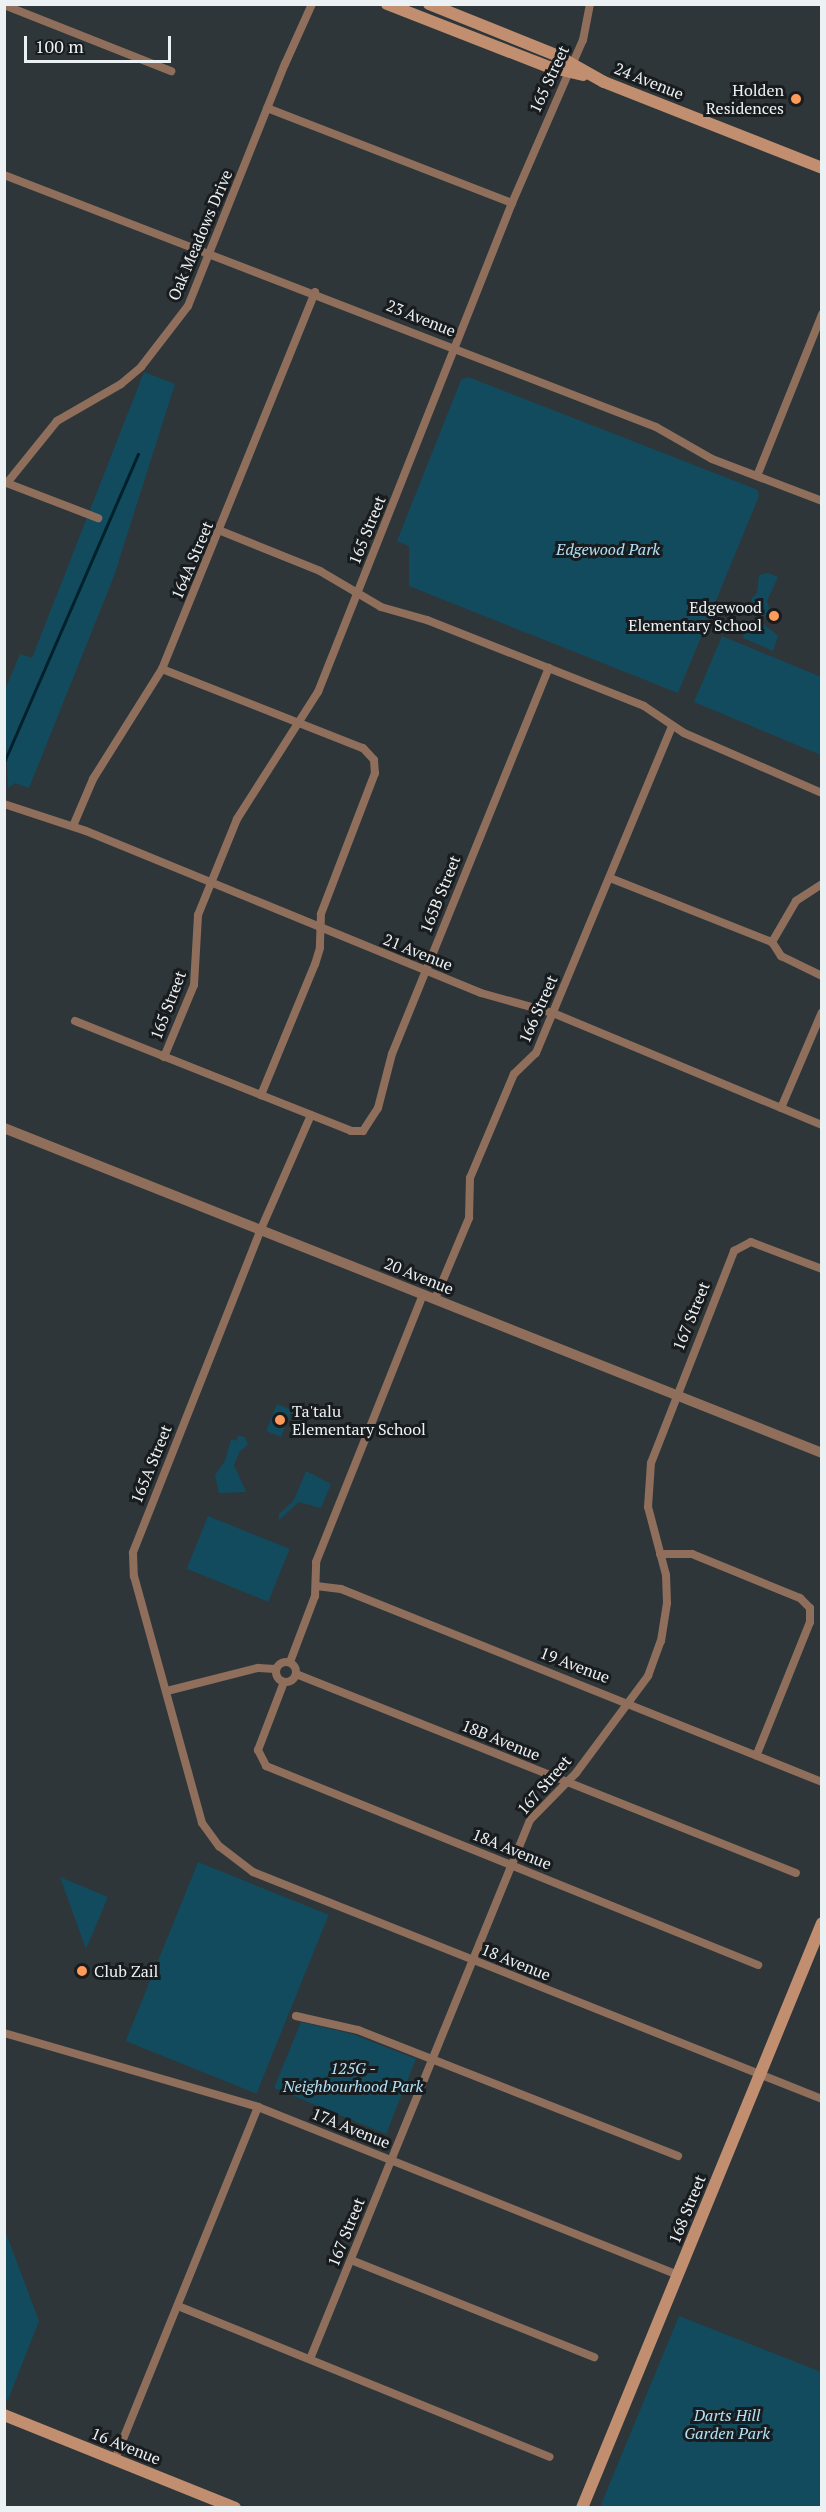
<!DOCTYPE html>
<style>
body{margin:0}
#map{position:relative;width:826px;height:2512px;overflow:hidden;background:#2e3639;font-family:"PT Serif",serif}
div>[style]{position:absolute}
[style*='--x']{left:calc(var(--x)*1px);top:calc(var(--y)*1px);width:calc(var(--w)*1px);rotate:calc(var(--a)*1deg)}
.green>*{inset:0;background:#124b5e;transform-origin:0 0}
.stream>*{height:3px;margin:-1.5px;padding:0 1.5px;transform-origin:1.5px;border-radius:1.5px;background:#00212c}
.minor>*{height:8px;margin:-4px;padding:0 4px;transform-origin:4px;border-radius:4px;background:#8f6f5b}
.minor>.ring{margin:-4px;padding:0;box-sizing:content-box;background:none;border:8px solid #8f6f5b;border-radius:50%}
.tertiary>*{height:10px;margin:-5px;padding:0 5px;transform-origin:5px;border-radius:5px;background:#8f6f5b}
.secondary>*{height:12px;margin:-6px;padding:0 6px;transform-origin:6px;border-radius:6px;background:#c18f70}
.dots>*{width:16px;height:16px;translate:-50% -50%;box-sizing:border-box;border:3px solid #191c1e;border-radius:50%}
span{translate:-50% -50%;white-space:nowrap;text-align:center;line-height:1.15;-webkit-text-stroke:6px #191c1e;paint-order:stroke}
.street-label{font-size:16px;color:#ecf1f3}
.poi-label{font-size:16px;color:#ecf1f3}
.right{translate:-100% -50%;text-align:right}
.left{translate:0 -50%;text-align:left}
.park-label{font-size:16px;color:#b2e1f5;font-style:italic}
.frame{position:absolute;inset:0;border:6px solid #ecf1f3;pointer-events:none}
.scale{position:absolute;left:24px;top:36px;width:147px;height:27px;box-sizing:border-box;border:3px solid #ecf1f3;border-top:0;padding-left:8px;font-size:18px;line-height:21px;white-space:nowrap;color:#ecf1f3;-webkit-text-stroke:4px #191c1e;paint-order:stroke}
</style>
<div id="map">
<div class="green">
<div style="clip-path:polygon(144px 372px,175px 384px,114px 576px,29px 788px,15px 783px,8px 788px,4px 692px,20px 654px,32px 658px)"></div>
<div style="clip-path:polygon(468px 377px,758px 490px,759px 496px,678px 693px,409px 586px,409px 546px,397px 541px,461px 380px)"></div>
<div style="clip-path:polygon(768px 573px,778px 577px,767px 601px,770px 611px,762px 619px,751px 599px,757px 593px,759px 575px)"></div>
<div style="clip-path:polygon(758px 619px,778px 636px,773px 651px,743px 638px,745px 625px)"></div>
<div style="clip-path:polygon(722px 636px,821px 677px,821px 755px,694px 702px)"></div>
<div style="left:277px;top:1404px;width:16px;height:29px;rotate:22deg"></div>
<div style="clip-path:polygon(238px 1436px,245px 1437px,248px 1445px,240px 1451px,234px 1465px,246px 1492px,219px 1493px,215px 1475px,225px 1461px,231px 1439px,236px 1441px)"></div>
<div style="clip-path:polygon(306px 1471px,331px 1484px,321px 1508px,299px 1502px,279px 1520px,279px 1514px,294px 1500px)"></div>
<div style="left:208px;top:1516px;width:88px;height:57px;rotate:22deg"></div>
<div style="left:198px;top:1862px;width:141px;height:193px;rotate:22deg"></div>
<div style="clip-path:polygon(60px 1877px,108px 1897px,86px 1949px)"></div>
<div style="clip-path:polygon(301px 2022px,352px 2034px,416px 2059px,386px 2134px,274px 2088px)"></div>
<div style="clip-path:polygon(4px 2228px,39px 2321px,8px 2400px,4px 2398px)"></div>
<div style="clip-path:polygon(679px 2316px,821px 2372px,821px 2507px,600px 2507px)"></div>
</div>
<div class="stream">
<div style="--x:4;--y:762;--w:336;--a:-66.5"></div>
</div>
<div class="minor">
<div style="--x:4;--y:5;--w:180;--a:21.6"></div>
<div style="--x:267;--y:108;--w:263;--a:21.2"></div>
<div style="--x:4;--y:175;--w:699;--a:21.13"></div>
<div style="--x:656;--y:427;--w:64;--a:29.7"></div>
<div style="--x:712;--y:459;--w:118;--a:20.9"></div>
<div style="--x:757;--y:476;--w:175;--a:-68.1"></div>
<div style="--x:4;--y:482;--w:101;--a:21"></div>
<div style="--x:7;--y:483;--w:80;--a:-51.1"></div>
<div style="--x:57;--y:421;--w:74;--a:-30"></div>
<div style="--x:121;--y:384;--w:26;--a:-40"></div>
<div style="--x:141;--y:367;--w:77;--a:-52.4"></div>
<div style="--x:188;--y:306;--w:261;--a:-68.2"></div>
<div style="--x:285;--y:64;--w:66;--a:-65.8"></div>
<div style="--x:221;--y:531;--w:107;--a:22"></div>
<div style="--x:320;--y:571;--w:71;--a:30.5"></div>
<div style="--x:381;--y:607;--w:48;--a:15.8"></div>
<div style="--x:427;--y:620;--w:233;--a:21.6"></div>
<div style="--x:644;--y:706;--w:48;--a:34"></div>
<div style="--x:684;--y:733;--w:150;--a:23.5"></div>
<div style="--x:162;--y:669;--w:216;--a:21.5"></div>
<div style="--x:363;--y:748;--w:16;--a:47"></div>
<div style="--x:374;--y:760;--w:13;--a:86"></div>
<div style="--x:375;--y:773;--w:151;--a:111"></div>
<div style="--x:321;--y:914;--w:34;--a:92"></div>
<div style="--x:320;--y:948;--w:17;--a:107"></div>
<div style="--x:315;--y:964;--w:142;--a:112.4"></div>
<div style="--x:4;--y:804;--w:86;--a:18.2"></div>
<div style="--x:86;--y:831;--w:427;--a:22.3"></div>
<div style="--x:481;--y:993;--w:75;--a:15.5"></div>
<div style="--x:553;--y:1013;--w:291;--a:22.6"></div>
<div style="--x:73;--y:826;--w:51;--a:-66.9"></div>
<div style="--x:93;--y:779;--w:130;--a:-57.9"></div>
<div style="--x:162;--y:669;--w:407;--a:-67.9"></div>
<div style="--x:610;--y:878;--w:174;--a:21.6"></div>
<div style="--x:822;--y:884;--w:31;--a:147"></div>
<div style="--x:796;--y:901;--w:48;--a:120.3"></div>
<div style="--x:772;--y:942;--w:17;--a:57"></div>
<div style="--x:781;--y:956;--w:46;--a:26"></div>
<div style="--x:75;--y:1021;--w:297;--a:21.7"></div>
<div style="--x:351;--y:1131;--w:12;--a:0"></div>
<div style="--x:363;--y:1131;--w:27;--a:-57"></div>
<div style="--x:378;--y:1108;--w:56;--a:-75.5"></div>
<div style="--x:392;--y:1054;--w:417;--a:-67.9"></div>
<div style="--x:164;--y:1057;--w:78;--a:-67.4"></div>
<div style="--x:194;--y:985;--w:70;--a:-86.7"></div>
<div style="--x:198;--y:915;--w:104;--a:-67.9"></div>
<div style="--x:237;--y:819;--w:151;--a:-57.5"></div>
<div style="--x:318;--y:692;--w:526;--a:-68.36"></div>
<div style="--x:512;--y:203;--w:178;--a:-66.5"></div>
<div style="--x:583;--y:40;--w:37;--a:-79"></div>
<div style="--x:781;--y:1108;--w:104;--a:-66.9"></div>
<div style="--x:311;--y:1115;--w:124;--a:113.7"></div>
<div style="--x:261;--y:1229;--w:348;--a:111.6"></div>
<div style="--x:133;--y:1553;--w:23;--a:88"></div>
<div style="--x:134;--y:1576;--w:256;--a:74.6"></div>
<div style="--x:202;--y:1823;--w:29;--a:54"></div>
<div style="--x:219;--y:1846;--w:43;--a:37.4"></div>
<div style="--x:253;--y:1872;--w:613;--a:21.75"></div>
<div style="--x:435;--y:1299;--w:88;--a:-67.2"></div>
<div style="--x:469;--y:1218;--w:40;--a:-88.6"></div>
<div style="--x:470;--y:1178;--w:113;--a:-67.1"></div>
<div style="--x:514;--y:1074;--w:30;--a:-44"></div>
<div style="--x:536;--y:1053;--w:353;--a:-67.4"></div>
<div style="--x:660;--y:1554;--w:32;--a:0"></div>
<div style="--x:692;--y:1554;--w:117;--a:22.2"></div>
<div style="--x:800;--y:1598;--w:14;--a:45"></div>
<div style="--x:810;--y:1608;--w:14;--a:90"></div>
<div style="--x:810;--y:1622;--w:144;--a:111.9"></div>
<div style="--x:316;--y:1586;--w:25;--a:7"></div>
<div style="--x:341;--y:1589;--w:518;--a:21.86"></div>
<div class="ring" style="left:276px;top:1662px;width:12px;height:12px"></div>
<div style="--x:290;--y:1662;--w:71;--a:-69.3"></div>
<div style="--x:315;--y:1596;--w:34;--a:-88"></div>
<div style="--x:316;--y:1562;--w:289;--a:-68.2"></div>
<div style="--x:296;--y:1674;--w:538;--a:21.7"></div>
<div style="--x:284;--y:1682;--w:73;--a:110.9"></div>
<div style="--x:258;--y:1750;--w:18;--a:63"></div>
<div style="--x:266;--y:1766;--w:531;--a:22.02"></div>
<div style="--x:167;--y:1691;--w:94;--a:-14.2"></div>
<div style="--x:258;--y:1668;--w:18;--a:3"></div>
<div style="--x:296;--y:2016;--w:64;--a:12.7"></div>
<div style="--x:358;--y:2030;--w:344;--a:21.5"></div>
<div style="--x:4;--y:2033;--w:265;--a:16.2"></div>
<div style="--x:258;--y:2107;--w:451;--a:21.8"></div>
<div style="--x:351;--y:2260;--w:262;--a:21.8"></div>
<div style="--x:178;--y:2306;--w:401;--a:22.1"></div>
<div style="--x:310;--y:2359;--w:582;--a:-67.8"></div>
<div style="--x:530;--y:1820;--w:66;--a:-45.6"></div>
<div style="--x:576;--y:1773;--w:121;--a:-53.4"></div>
<div style="--x:648;--y:1676;--w:37;--a:-70"></div>
<div style="--x:661;--y:1641;--w:38;--a:-81"></div>
<div style="--x:667;--y:1603;--w:28;--a:-92"></div>
<div style="--x:666;--y:1575;--w:70;--a:-104.8"></div>
<div style="--x:648;--y:1507;--w:44;--a:-86.1"></div>
<div style="--x:651;--y:1463;--w:228;--a:-68.6"></div>
<div style="--x:734;--y:1251;--w:19;--a:-28"></div>
<div style="--x:751;--y:1242;--w:76;--a:20.8"></div>
<div style="--x:115;--y:2459;--w:380;--a:-67.9"></div>
</div>
<div class="tertiary">
<div style="--x:4;--y:1128;--w:880;--a:21.67"></div>
</div>
<div class="secondary">
<div style="--x:387;--y:4;--w:174;--a:21.3"></div>
<div style="--x:549;--y:67;--w:35;--a:13"></div>
<div style="--x:429;--y:4;--w:137;--a:21.9"></div>
<div style="--x:556;--y:55;--w:55;--a:29.4"></div>
<div style="--x:604;--y:82;--w:234;--a:21.5"></div>
<div style="--x:4;--y:2415;--w:249;--a:21.9"></div>
<div style="--x:582;--y:2508;--w:632;--a:-67.69"></div>
</div>
<div class="dots">
<div style="left:796px;top:99px;background:#fe9b59"></div>
<div style="left:774px;top:616px;background:#fe9b59"></div>
<div style="left:280px;top:1420px;background:#fe9b59"></div>
<div style="left:82px;top:1971px;background:#fe9b59"></div>
</div>
<div class="street-label">
<span style="left:549px;top:79px;rotate:-65deg">165 Street</span>
<span style="left:649px;top:81px;rotate:22deg">24 Avenue</span>
<span style="left:200px;top:235px;rotate:-67deg">Oak Meadows Drive</span>
<span style="left:421px;top:318px;rotate:22deg">23 Avenue</span>
<span style="left:367px;top:530px;rotate:-68deg">165 Street</span>
<span style="left:192px;top:560px;rotate:-67deg">164A Street</span>
<span style="left:440px;top:894px;rotate:-68deg">165B Street</span>
<span style="left:418px;top:952px;rotate:22deg">21 Avenue</span>
<span style="left:168px;top:1005px;rotate:-69deg">165 Street</span>
<span style="left:538px;top:1009px;rotate:-66deg">166 Street</span>
<span style="left:419px;top:1276px;rotate:22deg">20 Avenue</span>
<span style="left:691px;top:1316px;rotate:-68deg">167 Street</span>
<span style="left:151px;top:1464px;rotate:-68deg">165A Street</span>
<span style="left:575px;top:1665px;rotate:21deg">19 Avenue</span>
<span style="left:501px;top:1740px;rotate:22deg">18B Avenue</span>
<span style="left:544px;top:1785px;rotate:-49deg">167 Street</span>
<span style="left:512px;top:1849px;rotate:22deg">18A Avenue</span>
<span style="left:516px;top:1962px;rotate:22deg">18 Avenue</span>
<span style="left:351px;top:2128px;rotate:22deg">17A Avenue</span>
<span style="left:687px;top:2209px;rotate:-68deg">168 Street</span>
<span style="left:346px;top:2232px;rotate:-68deg">167 Street</span>
<span style="left:126px;top:2446px;rotate:22deg">16 Avenue</span>
</div>
<div class="poi-label">
<span class="right" style="left:784px;top:99px">Holden<br>Residences</span>
<span class="right" style="left:762px;top:616px">Edgewood<br>Elementary School</span>
<span class="left" style="left:292px;top:1420px">Ta'talu<br>Elementary School</span>
<span class="left" style="left:94px;top:1971px">Club Zail</span>
</div>
<div class="park-label">
<span style="left:608px;top:549px">Edgewood Park</span>
<span style="left:353px;top:2077px">125G -<br>Neighbourhood Park</span>
<span style="left:727px;top:2424px">Darts Hill<br>Garden Park</span>
</div>
<div class="frame"></div>
<div class="scale">100 m</div>
</div>
